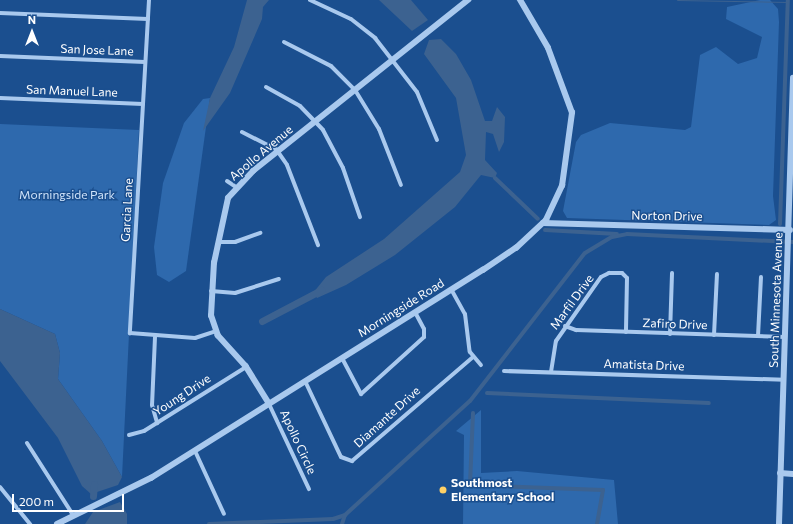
<!DOCTYPE html>
<style>
body{margin:0}
#map{position:relative;width:793px;height:524px;overflow:hidden;background:#1b4f8f;font-family:Commissioner,sans-serif}
div>[style]{position:absolute}
[style*='--x']{left:calc(var(--x)*1px);top:calc(var(--y)*1px);width:calc(var(--w)*1px);rotate:calc(var(--a)*1deg)}
.green>*{inset:0;background:#2e69ad}
.water>*{inset:0;background:#3c6290}
.stream>*{height:1px;margin:-0.5px;padding:0 0.5px;transform-origin:0.5px;border-radius:0.5px;background:#3c6290}
.canal>*{height:4px;margin:-2px;padding:0 2px;transform-origin:2px;border-radius:2px;background:#3c6290}
.river>*{height:7px;margin:-3.5px;padding:0 3.5px;transform-origin:3.5px;border-radius:3.5px;background:#3c6290}
.minor>*{height:4px;margin:-2px;padding:0 2px;transform-origin:2px;border-radius:2px;background:#a9c9ee}
.tertiary>*{height:5.5px;margin:-2.75px;padding:0 2.75px;transform-origin:2.75px;border-radius:2.75px;background:#a9c9ee}
.dots>*{width:11px;height:11px;translate:-50% -50%;box-sizing:border-box;border:2px solid #1b4f8f;border-radius:50%}
span{translate:-50% -50%;white-space:nowrap;text-align:center;line-height:1.15;-webkit-text-stroke:3px #1b4f8f;paint-order:stroke}
.street-label{font-size:12px;color:#fff}
.park-label{font-size:12px;color:#cfe3fa}
.poi-label{font-size:12px;color:#fff;font-weight:700}
.left{translate:0 -50%;text-align:left}
.north{position:absolute;left:12px;top:12px;width:40px;height:40px;-webkit-text-stroke:3px #1b4f8f;paint-order:stroke;rotate:0deg;font-size:11px;font-weight:700;line-height:16px;text-align:center;color:#fff}
.north::after{content:'';display:block;margin:auto;width:14px;height:18px;background:#fff;clip-path:polygon(50% 0,100% 100%,50% 72%,0 100%)}
.scale{position:absolute;left:12px;top:494px;width:112px;height:18px;box-sizing:border-box;border:2px solid #fff;border-top:0;padding-left:5px;font-size:12px;line-height:14px;white-space:nowrap;color:#fff;-webkit-text-stroke:3px #1b4f8f;paint-order:stroke}
</style>
<div id="map">
<div class="green">
<div style="clip-path:polygon(760px 0,770px 0,778px 9px,779px 22px,773px 196px,776px 220px,769px 225px,567px 218px,563px 211px,576px 142px,581px 135px,610px 123px,685px 130px,691px 127px,700px 55px,716px 47px,738px 64px,757px 58px,762px 37px,726px 19px,727px 7px)"></div>
<div style="clip-path:polygon(210px 98px,186px 271px,169px 282px,157px 275px,154px 247px,163px 183px,184px 123px,203px 99px)"></div>
<div style="clip-path:polygon(0 124px,139px 130px,122px 477px,102px 441px,58px 379px,60px 353px,55px 334px,0 309px)"></div>
<div style="clip-path:polygon(481px 410px,481px 473px,517px 471px,614px 480px,618px 524px,463px 524px,464px 435px,456px 431px)"></div>
</div>
<div class="water">
<div style="clip-path:polygon(247px 0,269px 0,263px 7px,262px 19px,230px 93px,203px 131px,210px 98px,234px 47px)"></div>
<div style="clip-path:polygon(379px 0,411px 0,428px 20px,412px 31px)"></div>
<div style="clip-path:polygon(441px 39px,456px 54px,471px 80px,485px 121px,492px 121px,497px 107px,505px 117px,504px 142px,499px 152px,493px 134px,486px 132px,485px 160px,497px 173px,495px 178px,481px 175px,455px 207px,395px 255px,346px 285px,317px 298px,313px 293px,326px 277px,384px 239px,460px 172px,466px 155px,456px 98px,424px 54px,429px 40px)"></div>
<div style="clip-path:polygon(0 309px,55px 334px,60px 353px,58px 379px,102px 441px,122px 477px,118px 485px,91px 494px,82px 486px,58px 438px,0 361px)"></div>
<div style="clip-path:polygon(120px 502px,127px 514px,127px 524px,85px 524px,93px 512px)"></div>
</div>
<div class="stream">
<div style="--x:677;--y:0;--w:111;--a:1"></div>
</div>
<div class="canal">
<div style="--x:495;--y:178;--w:59;--a:43.6"></div>
<div style="--x:780;--y:224;--w:224;--a:-88"></div>
<div style="--x:545;--y:230;--w:72;--a:3.2"></div>
<div style="--x:487;--y:393;--w:222;--a:2.6"></div>
<div style="--x:473;--y:413;--w:72;--a:92.4"></div>
<div style="--x:470;--y:485;--w:133;--a:2.2"></div>
<div style="--x:603;--y:490;--w:35;--a:100"></div>
<div style="--x:209;--y:524;--w:124;--a:-2.3"></div>
<div style="--x:333;--y:519;--w:13;--a:-18"></div>
<div style="--x:345;--y:515;--w:169;--a:-42.4"></div>
<div style="--x:470;--y:401;--w:187;--a:-52.2"></div>
<div style="--x:585;--y:253;--w:31;--a:-31"></div>
<div style="--x:612;--y:237;--w:15;--a:-11"></div>
<div style="--x:627;--y:234;--w:166;--a:2.8"></div>
<div style="--x:342;--y:524;--w:9;--a:-72"></div>
</div>
<div class="river">
<div style="--x:262;--y:321;--w:67;--a:-27.7"></div>
<div style="--x:93;--y:496;--w:12;--a:-85"></div>
</div>
<div class="minor">
<div style="--x:149;--y:0;--w:334;--a:93.3"></div>
<div style="--x:130;--y:333;--w:65;--a:4.4"></div>
<div style="--x:195;--y:338;--w:22;--a:-18"></div>
<div style="--x:310;--y:0;--w:45;--a:24.9"></div>
<div style="--x:351;--y:19;--w:31;--a:38"></div>
<div style="--x:375;--y:38;--w:68;--a:52.1"></div>
<div style="--x:417;--y:92;--w:52;--a:67.4"></div>
<div style="--x:0;--y:13;--w:148;--a:2.3"></div>
<div style="--x:284;--y:42;--w:53;--a:27.1"></div>
<div style="--x:331;--y:66;--w:34;--a:45"></div>
<div style="--x:355;--y:90;--w:46;--a:58.4"></div>
<div style="--x:379;--y:129;--w:60;--a:68.6"></div>
<div style="--x:0;--y:56;--w:145;--a:2.4"></div>
<div style="--x:266;--y:87;--w:39;--a:29"></div>
<div style="--x:300;--y:106;--w:33;--a:46"></div>
<div style="--x:323;--y:130;--w:43;--a:62.2"></div>
<div style="--x:343;--y:168;--w:52;--a:70.9"></div>
<div style="--x:0;--y:98;--w:143;--a:2.4"></div>
<div style="--x:242;--y:132;--w:38;--a:27"></div>
<div style="--x:276;--y:149;--w:19;--a:55"></div>
<div style="--x:287;--y:165;--w:86;--a:68.8"></div>
<div style="--x:227;--y:181;--w:11;--a:34"></div>
<div style="--x:218;--y:242;--w:17;--a:0"></div>
<div style="--x:235;--y:242;--w:27;--a:-20"></div>
<div style="--x:451;--y:289;--w:29;--a:61"></div>
<div style="--x:465;--y:314;--w:38;--a:83"></div>
<div style="--x:470;--y:352;--w:17;--a:50"></div>
<div style="--x:211;--y:291;--w:24;--a:5"></div>
<div style="--x:235;--y:293;--w:46;--a:-17.7"></div>
<div style="--x:565;--y:326;--w:12;--a:20"></div>
<div style="--x:576;--y:330;--w:209;--a:1.9"></div>
<div style="--x:670;--y:334;--w:61;--a:-88.1"></div>
<div style="--x:714;--y:335;--w:61;--a:-87.2"></div>
<div style="--x:758;--y:336;--w:59;--a:-87.1"></div>
<div style="--x:155;--y:337;--w:68;--a:92.5"></div>
<div style="--x:152;--y:405;--w:19;--a:74"></div>
<div style="--x:342;--y:358;--w:41;--a:62.2"></div>
<div style="--x:361;--y:394;--w:85;--a:-42.1"></div>
<div style="--x:424;--y:337;--w:8;--a:-90"></div>
<div style="--x:424;--y:329;--w:19;--a:-118"></div>
<div style="--x:504;--y:371;--w:280;--a:1.8"></div>
<div style="--x:551;--y:372;--w:31;--a:-81"></div>
<div style="--x:556;--y:341;--w:78;--a:-54.9"></div>
<div style="--x:601;--y:277;--w:9;--a:-27"></div>
<div style="--x:609;--y:273;--w:13;--a:0"></div>
<div style="--x:622;--y:273;--w:7;--a:45"></div>
<div style="--x:627;--y:278;--w:54;--a:91.1"></div>
<div style="--x:305;--y:381;--w:84;--a:64.7"></div>
<div style="--x:341;--y:457;--w:12;--a:20"></div>
<div style="--x:352;--y:461;--w:160;--a:-40.7"></div>
<div style="--x:269;--y:404;--w:94;--a:64.8"></div>
<div style="--x:129;--y:435;--w:16;--a:-15"></div>
<div style="--x:144;--y:431;--w:120;--a:-32.1"></div>
<div style="--x:27;--y:443;--w:85;--a:57.4"></div>
<div style="--x:195;--y:451;--w:69;--a:65.3"></div>
<div style="--x:0;--y:487;--w:48;--a:51"></div>
</div>
<div class="tertiary">
<div style="--x:543;--y:223;--w:247;--a:1.6"></div>
<div style="--x:269;--y:404;--w:44;--a:-121.9"></div>
<div style="--x:246;--y:367;--w:42;--a:-132.1"></div>
<div style="--x:218;--y:336;--w:21;--a:-109"></div>
<div style="--x:211;--y:316;--w:53;--a:-86.8"></div>
<div style="--x:214;--y:263;--w:66;--a:-77.8"></div>
<div style="--x:228;--y:198;--w:37;--a:-47"></div>
<div style="--x:253;--y:171;--w:275;--a:-38.5"></div>
<div style="--x:780;--y:473;--w:13;--a:4"></div>
<div style="--x:57;--y:524;--w:105;--a:-26.1"></div>
<div style="--x:151;--y:478;--w:392;--a:-32.1"></div>
<div style="--x:483;--y:270;--w:40;--a:-34"></div>
<div style="--x:516;--y:248;--w:41;--a:-43"></div>
<div style="--x:546;--y:220;--w:38;--a:-65"></div>
<div style="--x:562;--y:186;--w:74;--a:-82.2"></div>
<div style="--x:572;--y:113;--w:69;--a:-110.3"></div>
<div style="--x:548;--y:48;--w:56;--a:-120.3"></div>
<div style="--x:779;--y:524;--w:446;--a:-88.2"></div>
</div>
<div class="dots">
<div style="left:443px;top:490px;background:#ffd166"></div>
</div>
<div class="street-label">
<span style="left:97px;top:50px;rotate:2deg">San Jose Lane</span>
<span style="left:72px;top:91px;rotate:2deg">San Manuel Lane</span>
<span style="left:261px;top:153px;rotate:-40deg">Apollo Avenue</span>
<span style="left:127px;top:210px;rotate:-87deg">Garcia Lane</span>
<span style="left:667px;top:216px;rotate:1deg">Norton Drive</span>
<span style="left:776px;top:300px;rotate:-88deg">South Minnesota Avenue</span>
<span style="left:572px;top:302px;rotate:-54deg">Marfil Drive</span>
<span style="left:401px;top:308px;rotate:-32deg">Morningside Road</span>
<span style="left:675px;top:324px;rotate:2deg">Zafiro Drive</span>
<span style="left:644px;top:365px;rotate:2deg">Amatista Drive</span>
<span style="left:182px;top:395px;rotate:-33deg">Young Drive</span>
<span style="left:387px;top:417px;rotate:-42deg">Diamante Drive</span>
<span style="left:298px;top:442px;rotate:65deg">Apollo Circle</span>
</div>
<div class="park-label">
<span style="left:67px;top:195px">Morningside Park</span>
</div>
<div class="poi-label">
<span class="left" style="left:451px;top:490px">Southmost<br>Elementary School</span>
</div>
<div class="north">N</div>
<div class="scale">200 m</div>
</div>
